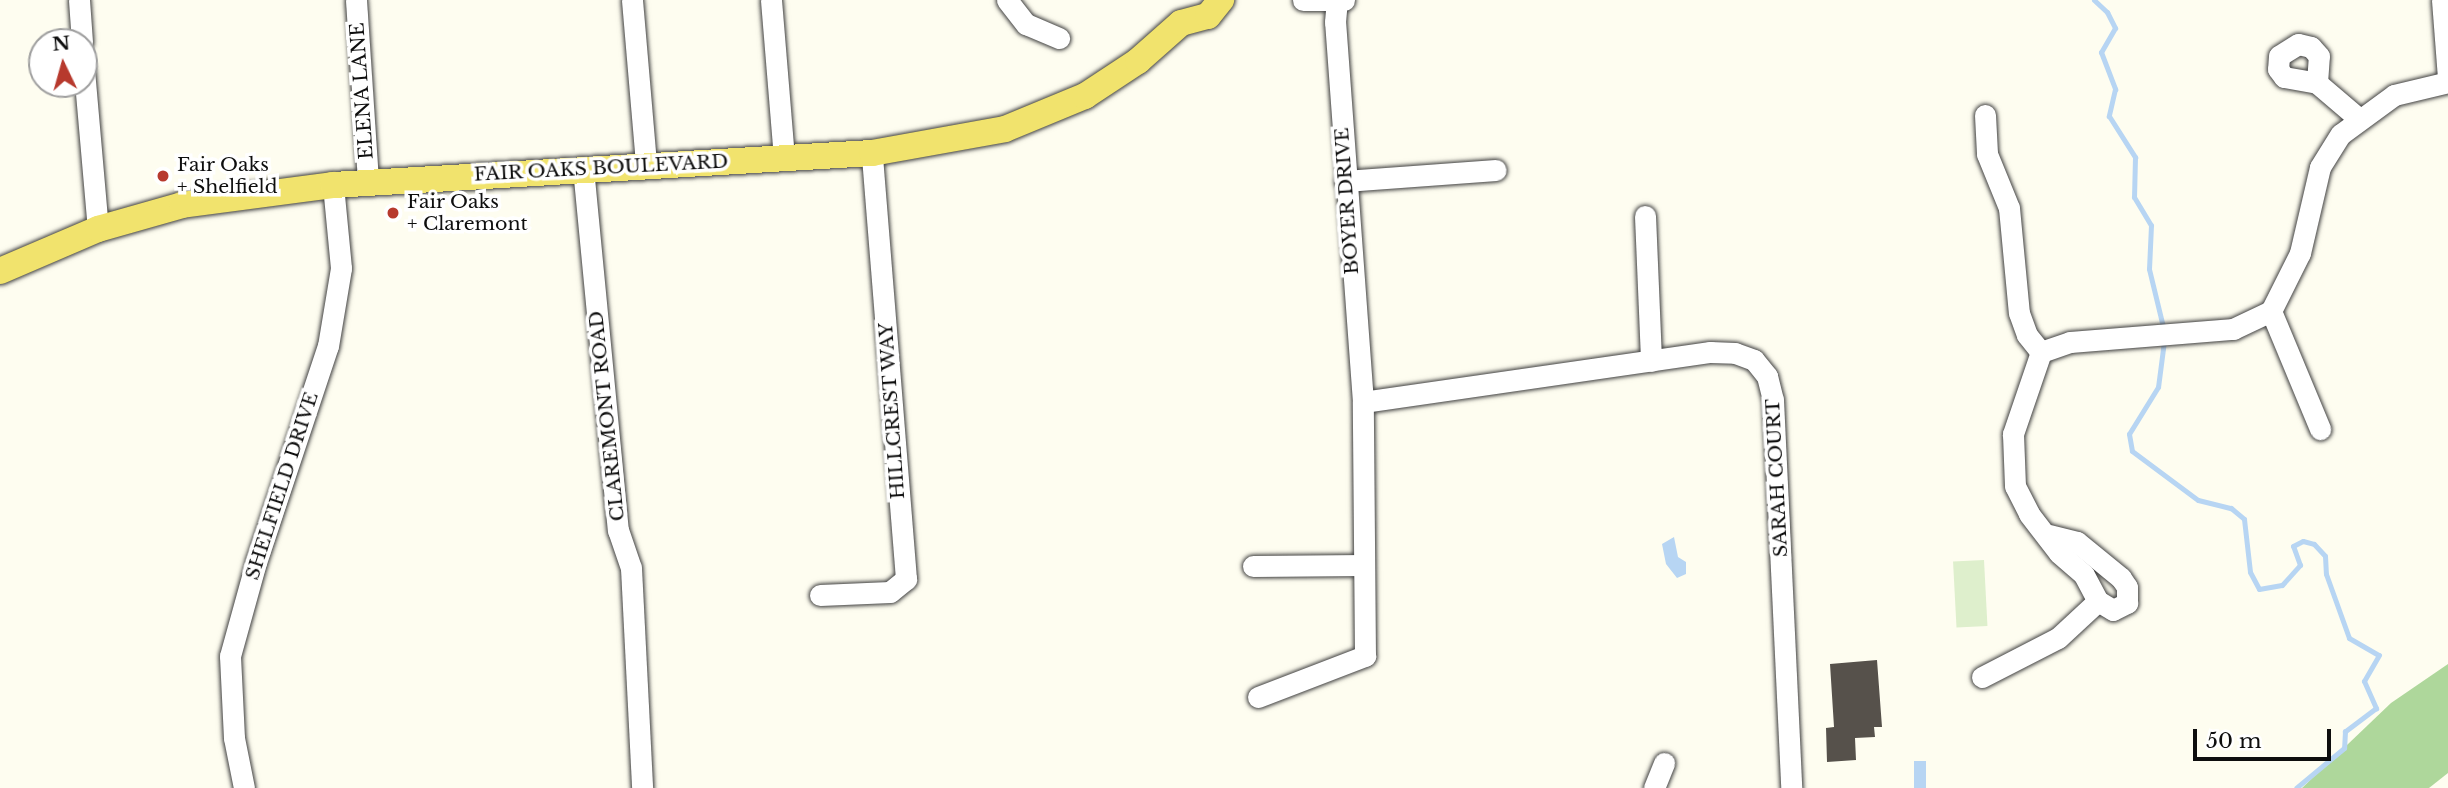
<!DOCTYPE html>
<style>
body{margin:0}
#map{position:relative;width:2448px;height:788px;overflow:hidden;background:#fefdf0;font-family:"Libre Baskerville",serif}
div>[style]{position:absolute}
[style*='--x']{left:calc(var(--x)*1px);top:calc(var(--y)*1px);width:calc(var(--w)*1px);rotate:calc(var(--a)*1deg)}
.forest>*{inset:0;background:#aed79b}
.pitch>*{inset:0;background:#deefcc;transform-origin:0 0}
.water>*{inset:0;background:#b7d5f3;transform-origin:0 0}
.stream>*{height:5px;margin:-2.5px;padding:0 2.5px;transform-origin:2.5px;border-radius:2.5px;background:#b7d5f3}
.building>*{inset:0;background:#56514b}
.roads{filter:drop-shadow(0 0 2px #414141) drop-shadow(0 0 2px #414141)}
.minor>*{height:21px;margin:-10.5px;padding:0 10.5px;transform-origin:10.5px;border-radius:10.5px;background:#fff}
.major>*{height:26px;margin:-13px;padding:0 13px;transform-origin:13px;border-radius:13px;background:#f1e36d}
.dots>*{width:19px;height:19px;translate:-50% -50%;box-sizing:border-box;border:4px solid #fff;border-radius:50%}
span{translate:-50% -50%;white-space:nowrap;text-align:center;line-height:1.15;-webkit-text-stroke:7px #fff;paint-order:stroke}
.street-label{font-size:19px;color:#0e0e0e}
.poi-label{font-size:19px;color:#0e0e0e}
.left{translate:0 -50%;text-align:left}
.north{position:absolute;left:28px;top:28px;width:70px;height:70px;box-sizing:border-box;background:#fff;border:2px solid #9f9f9f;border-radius:50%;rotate:355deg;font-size:19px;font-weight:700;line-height:28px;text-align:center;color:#0e0e0e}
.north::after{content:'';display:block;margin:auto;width:24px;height:32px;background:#b7392d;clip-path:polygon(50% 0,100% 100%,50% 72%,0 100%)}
.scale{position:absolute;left:2193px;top:729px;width:138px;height:32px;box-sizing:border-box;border:4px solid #0e0e0e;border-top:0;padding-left:9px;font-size:21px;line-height:24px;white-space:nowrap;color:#0e0e0e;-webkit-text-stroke:5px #fff;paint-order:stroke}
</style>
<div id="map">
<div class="forest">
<div style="clip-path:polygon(2448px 664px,2448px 773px,2429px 788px,2302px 788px,2391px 703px)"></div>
</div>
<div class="pitch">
<div style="left:1984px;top:560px;width:66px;height:31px;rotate:87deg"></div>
</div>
<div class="water">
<div style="clip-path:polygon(1674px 537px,1678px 557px,1686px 562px,1686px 574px,1677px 578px,1666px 564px,1662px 544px)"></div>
<div style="left:1914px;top:761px;width:12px;height:27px"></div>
</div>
<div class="stream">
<div style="--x:2094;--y:0;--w:18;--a:43"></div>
<div style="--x:2107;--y:12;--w:18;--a:63"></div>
<div style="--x:2115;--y:28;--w:28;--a:120"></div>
<div style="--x:2101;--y:52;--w:40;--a:69"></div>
<div style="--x:2115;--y:89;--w:28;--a:103"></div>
<div style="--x:2109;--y:116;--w:49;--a:57.6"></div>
<div style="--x:2135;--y:157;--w:40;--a:91.4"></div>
<div style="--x:2134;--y:197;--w:33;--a:59"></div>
<div style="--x:2151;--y:225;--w:44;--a:92.6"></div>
<div style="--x:2149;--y:269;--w:64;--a:76.4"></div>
<div style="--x:2164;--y:341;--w:46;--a:97.4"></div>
<div style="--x:2158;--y:387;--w:55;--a:121.7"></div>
<div style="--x:2129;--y:434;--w:17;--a:80"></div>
<div style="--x:2132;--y:451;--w:82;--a:36.6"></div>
<div style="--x:2198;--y:500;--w:34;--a:14"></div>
<div style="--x:2231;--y:508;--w:17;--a:40"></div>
<div style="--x:2244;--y:519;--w:53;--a:83.5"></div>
<div style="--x:2250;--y:572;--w:19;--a:62"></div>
<div style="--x:2259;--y:589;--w:23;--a:-10"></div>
<div style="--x:2282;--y:585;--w:27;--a:-48"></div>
<div style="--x:2300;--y:565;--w:20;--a:-110"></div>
<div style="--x:2293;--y:546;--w:11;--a:-27"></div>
<div style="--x:2303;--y:541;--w:11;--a:15"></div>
<div style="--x:2314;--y:544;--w:16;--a:47"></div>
<div style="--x:2325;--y:556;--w:18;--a:87"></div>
<div style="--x:2326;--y:574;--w:68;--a:70.2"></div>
<div style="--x:2349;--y:638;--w:34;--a:30"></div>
<div style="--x:2379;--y:655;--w:30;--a:120"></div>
<div style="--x:2364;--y:681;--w:30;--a:66"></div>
<div style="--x:2376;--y:708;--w:39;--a:143"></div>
<div style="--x:2345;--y:731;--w:17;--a:93"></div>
<div style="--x:2344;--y:748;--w:62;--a:140.2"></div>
</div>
<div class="building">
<div style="clip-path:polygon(1877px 660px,1882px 727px,1874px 727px,1875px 737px,1855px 738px,1856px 760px,1827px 762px,1826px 728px,1834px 727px,1830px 664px)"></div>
</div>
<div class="roads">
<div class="minor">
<div style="--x:79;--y:0;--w:42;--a:85.9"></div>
<div style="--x:356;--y:0;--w:182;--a:86.2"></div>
<div style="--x:632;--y:0;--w:164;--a:85.1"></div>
<div style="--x:771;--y:0;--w:160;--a:85.3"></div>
<div style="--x:1007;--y:0;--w:31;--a:52"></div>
<div style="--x:1026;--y:24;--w:36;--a:23"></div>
<div style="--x:1303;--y:0;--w:41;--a:0"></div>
<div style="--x:2442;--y:0;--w:78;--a:85.6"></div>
<div style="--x:84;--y:70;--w:160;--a:85"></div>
<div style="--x:2317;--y:83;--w:27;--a:-86"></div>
<div style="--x:2319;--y:56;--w:12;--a:-132"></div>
<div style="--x:2311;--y:47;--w:13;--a:-167"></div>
<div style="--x:2298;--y:44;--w:22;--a:148"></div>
<div style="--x:2279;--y:56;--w:13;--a:94"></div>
<div style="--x:2278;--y:69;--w:10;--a:53"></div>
<div style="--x:2284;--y:77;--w:34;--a:10"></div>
<div style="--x:2317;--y:83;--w:54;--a:40.5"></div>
<div style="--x:1985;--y:115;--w:39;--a:87"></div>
<div style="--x:1987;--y:154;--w:58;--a:67.8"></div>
<div style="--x:2009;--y:208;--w:105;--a:84.6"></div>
<div style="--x:2019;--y:313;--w:23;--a:70"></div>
<div style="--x:2027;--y:335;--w:22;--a:51"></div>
<div style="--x:583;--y:168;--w:364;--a:84.5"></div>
<div style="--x:618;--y:530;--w:40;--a:71.1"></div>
<div style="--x:631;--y:568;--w:220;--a:87.1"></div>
<div style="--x:1345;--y:181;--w:151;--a:-4.2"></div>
<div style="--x:1645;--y:216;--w:145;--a:87.6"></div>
<div style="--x:2271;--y:311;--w:128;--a:67.4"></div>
<div style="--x:2041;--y:352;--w:31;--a:-19"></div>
<div style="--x:2070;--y:342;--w:164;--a:-4.6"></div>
<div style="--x:2233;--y:329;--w:42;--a:-25.3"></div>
<div style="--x:2271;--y:311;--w:65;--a:-63.4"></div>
<div style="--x:2300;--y:253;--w:88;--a:-76.9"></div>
<div style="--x:2320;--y:167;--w:39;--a:-58"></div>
<div style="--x:2341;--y:134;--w:66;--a:-36.3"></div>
<div style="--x:2394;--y:95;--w:56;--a:-13.5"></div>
<div style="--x:2041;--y:352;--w:87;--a:108.9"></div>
<div style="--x:2013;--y:434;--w:52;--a:87.8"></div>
<div style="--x:2015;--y:486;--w:31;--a:63"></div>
<div style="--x:2029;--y:514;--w:49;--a:52.4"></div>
<div style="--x:2059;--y:553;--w:33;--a:41"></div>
<div style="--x:2084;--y:575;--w:30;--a:62"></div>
<div style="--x:2098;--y:601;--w:17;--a:31"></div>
<div style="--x:2113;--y:610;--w:16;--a:-27"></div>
<div style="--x:2127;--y:603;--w:16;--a:-90"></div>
<div style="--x:2127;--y:587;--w:11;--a:-124"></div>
<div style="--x:2121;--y:578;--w:57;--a:-140.7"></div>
<div style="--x:2077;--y:542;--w:29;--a:-166"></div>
<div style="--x:1363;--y:402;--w:351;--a:-8.2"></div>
<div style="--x:1710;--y:352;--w:25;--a:2"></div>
<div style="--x:1735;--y:353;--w:20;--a:20"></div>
<div style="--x:1754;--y:360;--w:21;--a:51"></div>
<div style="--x:1767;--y:376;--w:25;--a:76"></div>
<div style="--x:1773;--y:400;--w:388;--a:87.3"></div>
<div style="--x:1253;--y:566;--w:111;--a:-0.5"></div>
<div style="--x:820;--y:595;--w:70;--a:-2.5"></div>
<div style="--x:890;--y:592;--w:21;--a:-39"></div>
<div style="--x:906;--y:579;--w:427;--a:-94.6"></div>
<div style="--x:1982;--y:677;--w:85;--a:-27.2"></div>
<div style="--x:2058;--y:638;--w:54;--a:-42.8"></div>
<div style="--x:1258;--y:697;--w:115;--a:-21"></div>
<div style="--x:1365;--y:656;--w:254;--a:-90.5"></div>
<div style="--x:1363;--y:402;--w:381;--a:-94.2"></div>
<div style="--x:1335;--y:22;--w:22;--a:-85"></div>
<div style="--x:244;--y:788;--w:51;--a:-101.3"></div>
<div style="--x:234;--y:738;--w:82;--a:-92.8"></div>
<div style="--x:230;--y:656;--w:98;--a:-74.5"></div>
<div style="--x:256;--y:562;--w:228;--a:-71.6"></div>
<div style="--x:328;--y:346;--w:79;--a:-80.5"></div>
<div style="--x:341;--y:268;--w:83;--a:-95.5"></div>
<div style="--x:1654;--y:788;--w:27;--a:-68"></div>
</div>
<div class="major">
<div style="--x:0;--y:271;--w:107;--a:-23.2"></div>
<div style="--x:98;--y:229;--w:87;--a:-15.9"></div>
<div style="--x:182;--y:205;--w:152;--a:-7.5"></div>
<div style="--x:333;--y:185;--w:540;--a:-3.4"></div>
<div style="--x:872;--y:153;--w:135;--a:-10.2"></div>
<div style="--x:1005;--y:129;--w:87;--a:-22.4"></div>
<div style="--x:1085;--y:96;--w:64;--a:-33.4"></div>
<div style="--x:1138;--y:61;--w:57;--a:-41.5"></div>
<div style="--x:1181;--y:23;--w:28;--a:-15"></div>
<div style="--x:1208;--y:16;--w:21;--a:-51"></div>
</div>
</div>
<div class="dots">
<div style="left:163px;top:176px;background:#b7392d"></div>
<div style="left:393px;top:213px;background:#b7392d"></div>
</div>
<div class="street-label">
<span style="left:362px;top:91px;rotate:-94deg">ELENA LANE</span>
<span style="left:601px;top:168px;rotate:-3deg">FAIR OAKS BOULEVARD</span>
<span style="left:1347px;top:201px;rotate:-94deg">BOYER DRIVE</span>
<span style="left:892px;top:411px;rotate:-94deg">HILLCREST WAY</span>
<span style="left:607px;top:416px;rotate:-96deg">CLAREMONT ROAD</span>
<span style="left:1777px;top:478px;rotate:-93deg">SARAH COURT</span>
<span style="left:282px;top:486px;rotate:-72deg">SHELFIELD DRIVE</span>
</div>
<div class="poi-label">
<span class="left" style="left:177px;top:176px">Fair Oaks<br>+ Shelfield</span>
<span class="left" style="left:407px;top:213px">Fair Oaks<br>+ Claremont</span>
</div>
<div class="north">N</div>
<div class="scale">50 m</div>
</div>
